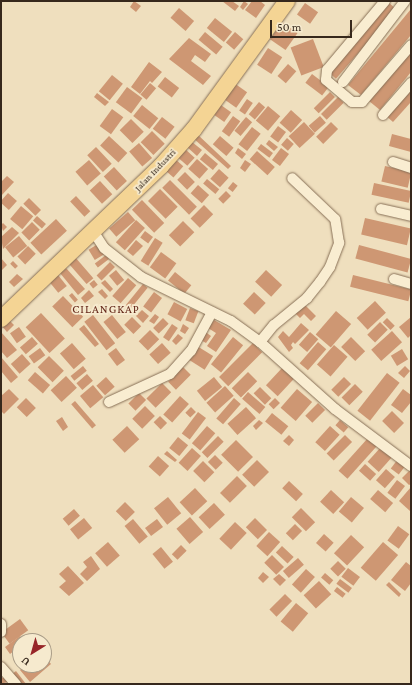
<!DOCTYPE html>
<style>
body{margin:0}
#map{position:relative;width:412px;height:685px;overflow:hidden;background:#efdfbe;font-family:"Crimson Pro",serif}
div>[style]{position:absolute}
[style*='--x']{left:calc(var(--x)*1px);top:calc(var(--y)*1px);width:calc(var(--w)*1px);rotate:calc(var(--a)*1deg)}
.building>*{inset:0;background:#ce9773;transform-origin:0 0}
.roads{filter:drop-shadow(0 0 1px #876f56) drop-shadow(0 0 1px #876f56)}
.street>*{height:10px;margin:-5px;padding:0 5px;transform-origin:5px;border-radius:5px;background:#f9edd1}
.primary>*{height:16px;margin:-8px;padding:0 8px;transform-origin:8px;border-radius:8px;background:#f4d494}
span{translate:-50% -50%;white-space:nowrap;text-align:center;line-height:1.15;-webkit-text-stroke:3.5px #f6eace;paint-order:stroke}
.street-label{font-size:10px;color:#36281c}
.quarter-label{font-size:12px;color:#64281a;letter-spacing:1px}
.frame{position:absolute;inset:0;border:2px solid #36281c;pointer-events:none}
.north{position:absolute;left:12px;top:633px;width:40px;height:40px;box-sizing:border-box;background:#f6eace;border:1px solid #a99c87;border-radius:50%;rotate:217deg;font-size:11px;font-weight:700;line-height:16px;text-align:center;color:#36281c}
.north::after{content:'';display:block;margin:auto;width:14px;height:18px;background:#972528;clip-path:polygon(50% 0,100% 100%,50% 72%,0 100%)}
.scale{position:absolute;left:270px;top:20px;width:82px;height:18px;box-sizing:border-box;border:2px solid #36281c;border-top:0;padding-left:5px;font-size:12px;line-height:14px;white-space:nowrap;color:#36281c;-webkit-text-stroke:3px #f6eace;paint-order:stroke}
</style>
<div id="map">
<div class="building">
<div style="clip-path:polygon(134px 1px,141px 6px,136px 12px,130px 7px)"></div>
<div style="clip-path:polygon(222px 1px,232px 1px,239px 6px,235px 11px)"></div>
<div style="clip-path:polygon(244px 1px,248px 4px,243px 10px,240px 7px)"></div>
<div style="clip-path:polygon(252px 1px,260px 1px,265px 5px,256px 18px,245px 10px)"></div>
<div style="left:388px;top:2px;width:11px;height:92px;rotate:41deg"></div>
<div style="left:305px;top:3px;width:16px;height:14px;rotate:35deg"></div>
<div style="left:179px;top:8px;width:20px;height:13px;rotate:41deg"></div>
<div style="clip-path:polygon(411px 9px,411px 35px,361px 95px,348px 85px)"></div>
<div style="left:215px;top:18px;width:22px;height:13px;rotate:39deg"></div>
<div style="left:282px;top:22px;width:19px;height:21px;rotate:35deg"></div>
<div style="left:205px;top:32px;width:23px;height:10px;rotate:40deg"></div>
<div style="left:235px;top:32px;width:11px;height:14px;rotate:41deg"></div>
<div style="clip-path:polygon(189px 38px,211px 54px,205px 62px,195px 55px,191px 61px,211px 76px,203px 85px,169px 59px)"></div>
<div style="left:313px;top:39px;width:30px;height:24px;rotate:69deg"></div>
<div style="left:268px;top:48px;width:17px;height:20px;rotate:33deg"></div>
<div style="clip-path:polygon(411px 51px,411px 72px,380px 110px,369px 101px)"></div>
<div style="clip-path:polygon(149px 62px,162px 72px,152px 83px,150px 81px,140px 94px,131px 87px)"></div>
<div style="left:288px;top:64px;width:11px;height:16px;rotate:41deg"></div>
<div style="left:312px;top:74px;width:21px;height:11px;rotate:37deg"></div>
<div style="left:112px;top:75px;width:14px;height:21px;rotate:39deg"></div>
<div style="left:165px;top:77px;width:18px;height:12px;rotate:38deg"></div>
<div style="left:150px;top:83px;width:8px;height:15px;rotate:40deg"></div>
<div style="left:234px;top:83px;width:16px;height:19px;rotate:35deg"></div>
<div style="clip-path:polygon(411px 84px,411px 102px,393px 122px,385px 115px)"></div>
<div style="left:127px;top:87px;width:19px;height:19px;rotate:36deg"></div>
<div style="left:330px;top:92px;width:7px;height:23px;rotate:45deg"></div>
<div style="clip-path:polygon(97px 93px,109px 102px,105px 106px,94px 97px)"></div>
<div style="left:338px;top:97px;width:8px;height:24px;rotate:45deg"></div>
<div style="left:247px;top:99px;width:7px;height:14px;rotate:34deg"></div>
<div style="left:259px;top:102px;width:8px;height:16px;rotate:40deg"></div>
<div style="left:218px;top:103px;width:16px;height:12px;rotate:35deg"></div>
<div style="left:142px;top:105px;width:21px;height:14px;rotate:39deg"></div>
<div style="left:268px;top:106px;width:16px;height:19px;rotate:40deg"></div>
<div style="left:112px;top:109px;width:14px;height:21px;rotate:36deg"></div>
<div style="left:291px;top:110px;width:15px;height:17px;rotate:42deg"></div>
<div style="left:233px;top:116px;width:9px;height:19px;rotate:36deg"></div>
<div style="left:320px;top:116px;width:9px;height:15px;rotate:49deg"></div>
<div style="left:162px;top:117px;width:16px;height:15px;rotate:38deg"></div>
<div style="left:246px;top:117px;width:8px;height:18px;rotate:40deg"></div>
<div style="left:131px;top:119px;width:18px;height:16px;rotate:45deg"></div>
<div style="left:304px;top:122px;width:16px;height:21px;rotate:47deg"></div>
<div style="left:331px;top:122px;width:10px;height:21px;rotate:45deg"></div>
<div style="left:278px;top:126px;width:10px;height:13px;rotate:37deg"></div>
<div style="left:252px;top:127px;width:11px;height:22px;rotate:38deg"></div>
<div style="left:152px;top:131px;width:18px;height:16px;rotate:45deg"></div>
<div style="clip-path:polygon(197px 134px,231px 166px,228px 169px,193px 138px)"></div>
<div style="clip-path:polygon(392px 134px,411px 139px,411px 152px,389px 146px)"></div>
<div style="left:109px;top:136px;width:25px;height:13px;rotate:43deg"></div>
<div style="left:220px;top:136px;width:18px;height:11px;rotate:41deg"></div>
<div style="left:287px;top:138px;width:9px;height:9px;rotate:41deg"></div>
<div style="clip-path:polygon(269px 140px,278px 147px,274px 151px,266px 144px)"></div>
<div style="clip-path:polygon(192px 142px,202px 150px,197px 156px,187px 147px)"></div>
<div style="left:139px;top:143px;width:20px;height:13px;rotate:49deg"></div>
<div style="left:261px;top:144px;width:15px;height:6px;rotate:37deg"></div>
<div style="left:96px;top:147px;width:23px;height:12px;rotate:47deg"></div>
<div style="clip-path:polygon(238px 148px,246px 154px,242px 159px,235px 153px)"></div>
<div style="left:281px;top:148px;width:10px;height:15px;rotate:37deg"></div>
<div style="left:185px;top:149px;width:13px;height:11px;rotate:42deg"></div>
<div style="left:257px;top:151px;width:24px;height:11px;rotate:42deg"></div>
<div style="left:205px;top:153px;width:17px;height:8px;rotate:40deg"></div>
<div style="left:175px;top:159px;width:11px;height:15px;rotate:41deg"></div>
<div style="left:197px;top:159px;width:15px;height:13px;rotate:42deg"></div>
<div style="left:89px;top:160px;width:18px;height:18px;rotate:49deg"></div>
<div style="clip-path:polygon(245px 160px,251px 164px,245px 172px,240px 168px)"></div>
<div style="left:385px;top:166px;width:27px;height:16px;rotate:13deg"></div>
<div style="left:114px;top:167px;width:19px;height:14px;rotate:47deg"></div>
<div style="left:219px;top:169px;width:13px;height:13px;rotate:42deg"></div>
<div style="left:185px;top:172px;width:14px;height:11px;rotate:45deg"></div>
<div style="clip-path:polygon(7px 176px,14px 182px,1px 196px,1px 182px)"></div>
<div style="left:207px;top:179px;width:16px;height:6px;rotate:40deg"></div>
<div style="left:170px;top:180px;width:38px;height:11px;rotate:45deg"></div>
<div style="left:100px;top:181px;width:18px;height:14px;rotate:47deg"></div>
<div style="left:233px;top:182px;width:6px;height:8px;rotate:39deg"></div>
<div style="left:374px;top:183px;width:38px;height:12px;rotate:12deg"></div>
<div style="left:198px;top:185px;width:15px;height:11px;rotate:42deg"></div>
<div style="left:160px;top:189px;width:25px;height:17px;rotate:45deg"></div>
<div style="left:226px;top:191px;width:7px;height:11px;rotate:45deg"></div>
<div style="left:8px;top:193px;width:12px;height:12px;rotate:42deg"></div>
<div style="left:76px;top:196px;width:21px;height:8px;rotate:47deg"></div>
<div style="left:29px;top:198px;width:17px;height:8px;rotate:45deg"></div>
<div style="left:142px;top:200px;width:32px;height:14px;rotate:46deg"></div>
<div style="left:204px;top:205px;width:13px;height:19px;rotate:45deg"></div>
<div style="left:21px;top:206px;width:16px;height:17px;rotate:40deg"></div>
<div style="left:128px;top:212px;width:11px;height:25px;rotate:49deg"></div>
<div style="left:37px;top:216px;width:12px;height:6px;rotate:42deg"></div>
<div style="left:365px;top:218px;width:47px;height:17px;rotate:13deg"></div>
<div style="left:56px;top:219px;width:16px;height:35px;rotate:47deg"></div>
<div style="left:136px;top:220px;width:12px;height:30px;rotate:42deg"></div>
<div style="left:183px;top:221px;width:16px;height:20px;rotate:45deg"></div>
<div style="left:32px;top:222px;width:11px;height:15px;rotate:45deg"></div>
<div style="clip-path:polygon(3px 223px,7px 227px,3px 231px,1px 225px)"></div>
<div style="clip-path:polygon(12px 227px,19px 233px,3px 249px,1px 237px)"></div>
<div style="left:145px;top:231px;width:10px;height:8px;rotate:37deg"></div>
<div style="left:19px;top:236px;width:13px;height:18px;rotate:51deg"></div>
<div style="left:155px;top:238px;width:9px;height:27px;rotate:32deg"></div>
<div style="clip-path:polygon(136px 240px,143px 246px,133px 256px,127px 251px)"></div>
<div style="left:98px;top:244px;width:12px;height:11px;rotate:59deg"></div>
<div style="left:359px;top:245px;width:54px;height:14px;rotate:15deg"></div>
<div style="left:28px;top:246px;width:11px;height:15px;rotate:45deg"></div>
<div style="left:161px;top:252px;width:19px;height:19px;rotate:36deg"></div>
<div style="left:106px;top:255px;width:5px;height:14px;rotate:53deg"></div>
<div style="left:75px;top:257px;width:28px;height:9px;rotate:49deg"></div>
<div style="clip-path:polygon(1px 258px,7px 265px,1px 271px)"></div>
<div style="left:13px;top:261px;width:7px;height:4px;rotate:45deg"></div>
<div style="left:110px;top:262px;width:7px;height:19px;rotate:45deg"></div>
<div style="clip-path:polygon(66px 268px,85px 289px,78px 295px,60px 273px)"></div>
<div style="left:116px;top:270px;width:13px;height:9px;rotate:51deg"></div>
<div style="left:266px;top:270px;width:22px;height:16px;rotate:43deg"></div>
<div style="left:175px;top:272px;width:21px;height:11px;rotate:39deg"></div>
<div style="clip-path:polygon(17px 274px,23px 279px,14px 287px,9px 282px)"></div>
<div style="left:58px;top:275px;width:14px;height:11px;rotate:51deg"></div>
<div style="left:353px;top:275px;width:60px;height:12px;rotate:14deg"></div>
<div style="left:128px;top:278px;width:11px;height:24px;rotate:41deg"></div>
<div style="left:94px;top:280px;width:6px;height:6px;rotate:51deg"></div>
<div style="clip-path:polygon(105px 280px,113px 289px,110px 292px,101px 283px)"></div>
<div style="left:143px;top:284px;width:6px;height:30px;rotate:39deg"></div>
<div style="clip-path:polygon(102px 289px,108px 296px,105px 299px,98px 292px)"></div>
<div style="clip-path:polygon(89px 290px,94px 296px,85px 303px,81px 298px)"></div>
<div style="left:154px;top:292px;width:10px;height:18px;rotate:37deg"></div>
<div style="left:254px;top:292px;width:16px;height:16px;rotate:43deg"></div>
<div style="left:72px;top:293px;width:9px;height:4px;rotate:49deg"></div>
<div style="left:63px;top:296px;width:29px;height:15px;rotate:46deg"></div>
<div style="left:375px;top:301px;width:16px;height:25px;rotate:47deg"></div>
<div style="left:174px;top:302px;width:15px;height:14px;rotate:28deg"></div>
<div style="clip-path:polygon(305px 305px,316px 316px,311px 321px,304px 314px,300px 318px,295px 313px)"></div>
<div style="left:190px;top:308px;width:9px;height:13px;rotate:21deg"></div>
<div style="clip-path:polygon(142px 310px,149px 316px,143px 323px,136px 316px)"></div>
<div style="left:336px;top:311px;width:20px;height:31px;rotate:41deg"></div>
<div style="left:41px;top:313px;width:35px;height:21px;rotate:47deg"></div>
<div style="clip-path:polygon(155px 314px,159px 317px,154px 324px,149px 321px)"></div>
<div style="left:93px;top:315px;width:36px;height:11px;rotate:52deg"></div>
<div style="left:112px;top:315px;width:22px;height:11px;rotate:51deg"></div>
<div style="left:132px;top:317px;width:13px;height:11px;rotate:45deg"></div>
<div style="clip-path:polygon(411px 317px,411px 335px,408px 338px,399px 327px)"></div>
<div style="left:163px;top:318px;width:8px;height:14px;rotate:45deg"></div>
<div style="left:387px;top:318px;width:11px;height:6px;rotate:45deg"></div>
<div style="clip-path:polygon(8px 319px,14px 325px,7px 332px,1px 325px)"></div>
<div style="clip-path:polygon(214px 320px,231px 330px,216px 352px,207px 346px,216px 333px,208px 328px)"></div>
<div style="left:380px;top:322px;width:11px;height:18px;rotate:45deg"></div>
<div style="clip-path:polygon(301px 323px,309px 330px,295px 344px,293px 342px,291px 345px,293px 348px,289px 352px,278px 337px,283px 331px,289px 337px)"></div>
<div style="left:172px;top:324px;width:7px;height:16px;rotate:34deg"></div>
<div style="clip-path:polygon(183px 324px,189px 328px,185px 334px,180px 331px)"></div>
<div style="clip-path:polygon(84px 325px,99px 344px,95px 347px,79px 329px)"></div>
<div style="left:19px;top:327px;width:12px;height:11px;rotate:55deg"></div>
<div style="left:150px;top:330px;width:13px;height:16px;rotate:45deg"></div>
<div style="clip-path:polygon(204px 331px,211px 336px,206px 343px,199px 339px)"></div>
<div style="left:392px;top:331px;width:15px;height:28px;rotate:48deg"></div>
<div style="clip-path:polygon(1px 332px,17px 350px,7px 358px,1px 351px)"></div>
<div style="left:310px;top:332px;width:11px;height:17px;rotate:41deg"></div>
<div style="clip-path:polygon(178px 334px,183px 338px,176px 345px,172px 341px)"></div>
<div style="left:32px;top:337px;width:9px;height:16px;rotate:49deg"></div>
<div style="left:233px;top:337px;width:13px;height:35px;rotate:39deg"></div>
<div style="left:351px;top:337px;width:20px;height:14px;rotate:45deg"></div>
<div style="left:318px;top:342px;width:11px;height:28px;rotate:41deg"></div>
<div style="left:72px;top:343px;width:21px;height:16px;rotate:49deg"></div>
<div style="left:162px;top:343px;width:13px;height:17px;rotate:48deg"></div>
<div style="left:253px;top:343px;width:13px;height:48px;rotate:45deg"></div>
<div style="left:334px;top:345px;width:18px;height:26px;rotate:41deg"></div>
<div style="left:197px;top:346px;width:19px;height:16px;rotate:32deg"></div>
<div style="left:40px;top:348px;width:9px;height:14px;rotate:54deg"></div>
<div style="left:116px;top:348px;width:15px;height:10px;rotate:53deg"></div>
<div style="left:402px;top:349px;width:12px;height:13px;rotate:59deg"></div>
<div style="left:22px;top:354px;width:13px;height:15px;rotate:48deg"></div>
<div style="left:49px;top:356px;width:21px;height:16px;rotate:45deg"></div>
<div style="clip-path:polygon(1px 357px,18px 377px,11px 383px,1px 371px)"></div>
<div style="left:83px;top:366px;width:6px;height:16px;rotate:51deg"></div>
<div style="clip-path:polygon(405px 366px,410px 371px,404px 378px,398px 373px)"></div>
<div style="left:183px;top:367px;width:11px;height:21px;rotate:45deg"></div>
<div style="left:283px;top:367px;width:16px;height:25px;rotate:43deg"></div>
<div style="left:35px;top:372px;width:20px;height:11px;rotate:41deg"></div>
<div style="left:248px;top:372px;width:13px;height:23px;rotate:45deg"></div>
<div style="left:387px;top:373px;width:16px;height:48px;rotate:38deg"></div>
<div style="left:87px;top:374px;width:9px;height:14px;rotate:49deg"></div>
<div style="left:66px;top:376px;width:16px;height:21px;rotate:47deg"></div>
<div style="left:106px;top:377px;width:13px;height:13px;rotate:48deg"></div>
<div style="left:214px;top:377px;width:13px;height:22px;rotate:51deg"></div>
<div style="left:344px;top:377px;width:10px;height:18px;rotate:45deg"></div>
<div style="left:162px;top:383px;width:13px;height:22px;rotate:45deg"></div>
<div style="left:355px;top:384px;width:11px;height:19px;rotate:45deg"></div>
<div style="left:93px;top:385px;width:16px;height:17px;rotate:50deg"></div>
<div style="left:225px;top:386px;width:13px;height:25px;rotate:48deg"></div>
<div style="left:260px;top:387px;width:16px;height:9px;rotate:45deg"></div>
<div style="clip-path:polygon(9px 389px,19px 399px,4px 414px,1px 411px,1px 396px)"></div>
<div style="left:297px;top:389px;width:20px;height:25px;rotate:41deg"></div>
<div style="clip-path:polygon(403px 389px,411px 395px,411px 402px,402px 413px,391px 405px)"></div>
<div style="left:248px;top:392px;width:23px;height:9px;rotate:41deg"></div>
<div style="left:139px;top:393px;width:10px;height:15px;rotate:45deg"></div>
<div style="left:180px;top:396px;width:12px;height:25px;rotate:42deg"></div>
<div style="left:26px;top:398px;width:14px;height:13px;rotate:45deg"></div>
<div style="left:234px;top:398px;width:9px;height:27px;rotate:41deg"></div>
<div style="left:275px;top:398px;width:7px;height:9px;rotate:45deg"></div>
<div style="left:75px;top:401px;width:32px;height:5px;rotate:49deg"></div>
<div style="left:318px;top:403px;width:10px;height:18px;rotate:45deg"></div>
<div style="left:145px;top:406px;width:14px;height:18px;rotate:45deg"></div>
<div style="left:191px;top:407px;width:7px;height:8px;rotate:45deg"></div>
<div style="left:246px;top:407px;width:15px;height:25px;rotate:48deg"></div>
<div style="left:392px;top:411px;width:17px;height:14px;rotate:45deg"></div>
<div style="left:198px;top:412px;width:10px;height:27px;rotate:37deg"></div>
<div style="left:272px;top:413px;width:21px;height:11px;rotate:39deg"></div>
<div style="left:160px;top:416px;width:10px;height:9px;rotate:45deg"></div>
<div style="clip-path:polygon(62px 417px,68px 427px,63px 431px,56px 421px)"></div>
<div style="clip-path:polygon(259px 420px,263px 423px,256px 430px,253px 426px)"></div>
<div style="left:340px;top:420px;width:11px;height:7px;rotate:41deg"></div>
<div style="left:127px;top:426px;width:18px;height:20px;rotate:47deg"></div>
<div style="left:207px;top:426px;width:11px;height:23px;rotate:41deg"></div>
<div style="left:330px;top:426px;width:13px;height:22px;rotate:42deg"></div>
<div style="clip-path:polygon(289px 435px,294px 440px,289px 446px,283px 441px)"></div>
<div style="left:345px;top:435px;width:10px;height:26px;rotate:45deg"></div>
<div style="left:218px;top:436px;width:8px;height:23px;rotate:45deg"></div>
<div style="left:178px;top:437px;width:13px;height:14px;rotate:39deg"></div>
<div style="left:368px;top:438px;width:12px;height:44px;rotate:42deg"></div>
<div style="left:236px;top:440px;width:24px;height:21px;rotate:45deg"></div>
<div style="left:381px;top:447px;width:15px;height:20px;rotate:42deg"></div>
<div style="left:192px;top:448px;width:12px;height:20px;rotate:42deg"></div>
<div style="clip-path:polygon(167px 451px,177px 460px,175px 462px,164px 454px)"></div>
<div style="left:215px;top:455px;width:11px;height:10px;rotate:45deg"></div>
<div style="left:158px;top:456px;width:15px;height:14px;rotate:42deg"></div>
<div style="left:398px;top:459px;width:10px;height:12px;rotate:37deg"></div>
<div style="left:257px;top:460px;width:17px;height:21px;rotate:45deg"></div>
<div style="left:203px;top:461px;width:16px;height:14px;rotate:45deg"></div>
<div style="left:365px;top:464px;width:15px;height:9px;rotate:42deg"></div>
<div style="left:386px;top:469px;width:12px;height:15px;rotate:42deg"></div>
<div style="clip-path:polygon(410px 470px,411px 484px,409px 485px,402px 478px)"></div>
<div style="left:237px;top:476px;width:14px;height:24px;rotate:45deg"></div>
<div style="left:397px;top:480px;width:10px;height:16px;rotate:37deg"></div>
<div style="left:289px;top:481px;width:19px;height:10px;rotate:43deg"></div>
<div style="clip-path:polygon(411px 487px,411px 510px,410px 511px,399px 501px)"></div>
<div style="left:195px;top:488px;width:18px;height:21px;rotate:47deg"></div>
<div style="left:331px;top:490px;width:18px;height:16px;rotate:43deg"></div>
<div style="left:378px;top:490px;width:20px;height:12px;rotate:41deg"></div>
<div style="left:168px;top:497px;width:21px;height:18px;rotate:51deg"></div>
<div style="left:351px;top:497px;width:17px;height:19px;rotate:40deg"></div>
<div style="left:125px;top:502px;width:14px;height:13px;rotate:45deg"></div>
<div style="left:214px;top:503px;width:16px;height:21px;rotate:47deg"></div>
<div style="left:301px;top:508px;width:20px;height:13px;rotate:45deg"></div>
<div style="left:74px;top:509px;width:9px;height:15px;rotate:49deg"></div>
<div style="left:190px;top:517px;width:20px;height:18px;rotate:49deg"></div>
<div style="left:84px;top:518px;width:13px;height:18px;rotate:51deg"></div>
<div style="left:255px;top:518px;width:17px;height:13px;rotate:45deg"></div>
<div style="left:133px;top:519px;width:23px;height:11px;rotate:50deg"></div>
<div style="left:157px;top:519px;width:10px;height:15px;rotate:53deg"></div>
<div style="left:235px;top:522px;width:16px;height:23px;rotate:43deg"></div>
<div style="left:295px;top:524px;width:10px;height:13px;rotate:45deg"></div>
<div style="left:398px;top:526px;width:14px;height:18px;rotate:36deg"></div>
<div style="left:269px;top:532px;width:15px;height:19px;rotate:42deg"></div>
<div style="left:324px;top:534px;width:13px;height:12px;rotate:42deg"></div>
<div style="left:351px;top:535px;width:18px;height:25px;rotate:43deg"></div>
<div style="left:108px;top:542px;width:18px;height:17px;rotate:49deg"></div>
<div style="left:383px;top:542px;width:20px;height:34px;rotate:41deg"></div>
<div style="left:181px;top:545px;width:8px;height:13px;rotate:45deg"></div>
<div style="left:282px;top:546px;width:16px;height:9px;rotate:43deg"></div>
<div style="left:161px;top:547px;width:19px;height:11px;rotate:51deg"></div>
<div style="left:272px;top:555px;width:17px;height:11px;rotate:45deg"></div>
<div style="clip-path:polygon(91px 556px,100px 569px,87px 581px,80px 574px,87px 567px,83px 562px)"></div>
<div style="left:298px;top:558px;width:9px;height:20px;rotate:49deg"></div>
<div style="left:338px;top:561px;width:11px;height:11px;rotate:45deg"></div>
<div style="clip-path:polygon(406px 562px,411px 566px,411px 583px,405px 591px,391px 580px)"></div>
<div style="clip-path:polygon(68px 566px,84px 583px,69px 596px,59px 587px,66px 581px,59px 574px)"></div>
<div style="left:348px;top:568px;width:15px;height:11px;rotate:37deg"></div>
<div style="left:306px;top:569px;width:12px;height:21px;rotate:42deg"></div>
<div style="clip-path:polygon(263px 572px,269px 577px,263px 583px,258px 578px)"></div>
<div style="left:325px;top:573px;width:11px;height:6px;rotate:41deg"></div>
<div style="clip-path:polygon(279px 574px,286px 580px,280px 586px,273px 579px)"></div>
<div style="left:340px;top:579px;width:15px;height:6px;rotate:37deg"></div>
<div style="left:319px;top:581px;width:18px;height:21px;rotate:47deg"></div>
<div style="clip-path:polygon(389px 582px,401px 594px,399px 597px,386px 585px)"></div>
<div style="left:337px;top:587px;width:11px;height:5px;rotate:38deg"></div>
<div style="left:285px;top:594px;width:10px;height:22px;rotate:45deg"></div>
<div style="left:296px;top:603px;width:16px;height:24px;rotate:40deg"></div>
<div style="left:20px;top:619px;width:14px;height:23px;rotate:54deg"></div>
<div style="clip-path:polygon(20px 636px,24px 641px,20px 641px,20px 646px,10px 654px,5px 647px)"></div>
<div style="clip-path:polygon(44px 655px,51px 664px,30px 682px,20px 670px,25px 665px,44px 665px)"></div>
<div style="clip-path:polygon(16px 671px,26px 684px,19px 684px,11px 675px)"></div>
<div style="clip-path:polygon(5px 676px,10px 681px,1px 684px,1px 679px)"></div>
</div>
<div class="roads">
<div class="street">
<div style="--x:385;--y:1;--w:90;--a:130"></div>
<div style="--x:327;--y:70;--w:10;--a:96"></div>
<div style="--x:326;--y:80;--w:34;--a:40"></div>
<div style="--x:352;--y:102;--w:10;--a:0"></div>
<div style="--x:362;--y:102;--w:75;--a:-49.3"></div>
<div style="--x:343;--y:82;--w:102;--a:-52.6"></div>
<div style="--x:383;--y:115;--w:43;--a:-48.8"></div>
<div style="--x:393;--y:162;--w:19;--a:18"></div>
<div style="--x:381;--y:209;--w:31;--a:13"></div>
<div style="--x:93;--y:231;--w:20;--a:57"></div>
<div style="--x:104;--y:248;--w:47;--a:38.1"></div>
<div style="--x:141;--y:277;--w:100;--a:26.1"></div>
<div style="--x:231;--y:321;--w:36;--a:36"></div>
<div style="--x:260;--y:342;--w:101;--a:41.8"></div>
<div style="--x:335;--y:409;--w:95;--a:36.9"></div>
<div style="--x:394;--y:279;--w:18;--a:16"></div>
<div style="--x:260;--y:342;--w:22;--a:-51"></div>
<div style="--x:274;--y:325;--w:43;--a:-39.3"></div>
<div style="--x:307;--y:298;--w:21;--a:-51"></div>
<div style="--x:320;--y:282;--w:18;--a:-56"></div>
<div style="--x:330;--y:267;--w:26;--a:-69"></div>
<div style="--x:339;--y:243;--w:24;--a:-99"></div>
<div style="--x:335;--y:219;--w:59;--a:-136.4"></div>
<div style="--x:109;--y:402;--w:67;--a:-24.7"></div>
<div style="--x:170;--y:374;--w:31;--a:-48"></div>
<div style="--x:191;--y:351;--w:44;--a:-61.7"></div>
<div style="--x:1;--y:624;--w:8;--a:90"></div>
<div style="--x:1;--y:667;--w:23;--a:49"></div>
</div>
<div class="primary">
<div style="--x:1;--y:319;--w:221;--a:-43.7"></div>
<div style="--x:161;--y:166;--w:50;--a:-48.3"></div>
<div style="--x:194;--y:129;--w:158;--a:-54"></div>
</div>
</div>
<div class="street-label">
<span style="left:155px;top:170px;rotate:-46deg">Jalan Industri</span>
</div>
<div class="quarter-label">
<span style="left:106px;top:310px">CILANGKAP</span>
</div>
<div class="frame"></div>
<div class="north">U</div>
<div class="scale">50 m</div>
</div>
